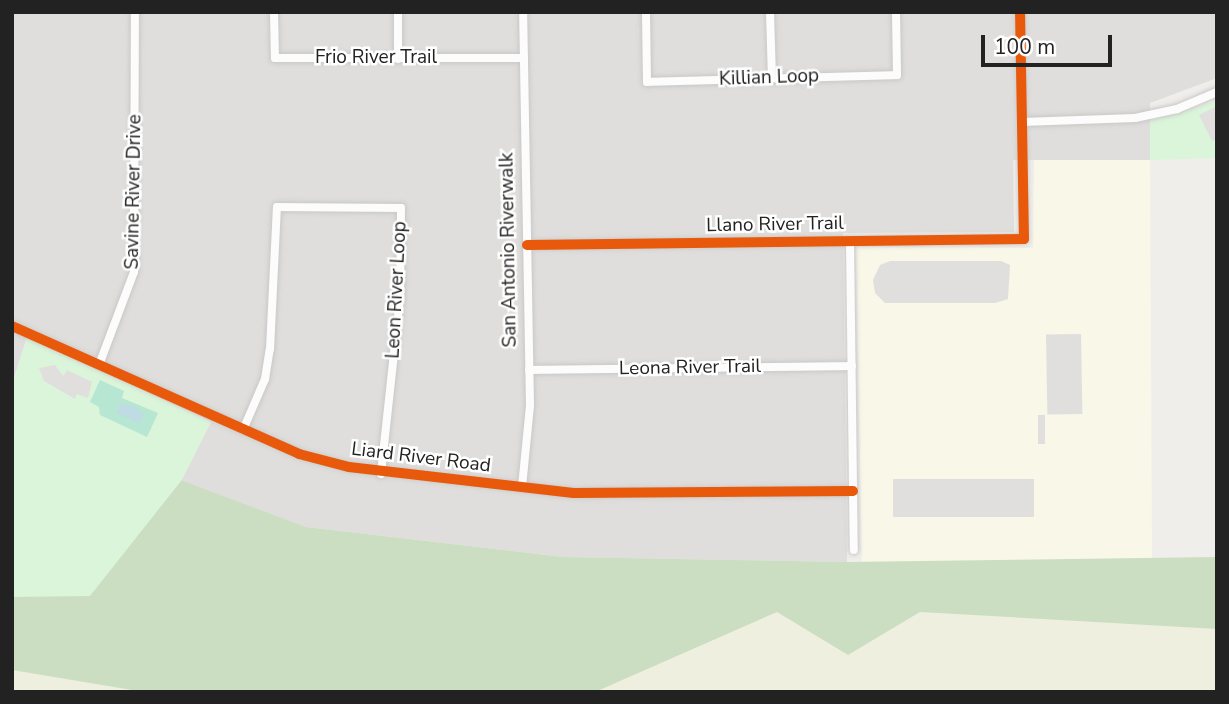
<!DOCTYPE html>
<style>
body{margin:0}
#map{position:relative;width:1229px;height:704px;overflow:hidden;background:#f0eeeb;font-family:"Nunito Sans",sans-serif}
div>[style]{position:absolute}
[style*='--x']{left:calc(var(--x)*1px);top:calc(var(--y)*1px);width:calc(var(--w)*1px);rotate:calc(var(--a)*1deg)}
.residential>*{inset:0;background:#dfdedc}
.education>*{inset:0;background:#f8f7e8}
.farmland>*{inset:0;background:#efefdf}
.forest>*{inset:0;background:#cbdec1}
.park>*{inset:0;background:#daf5da}
.pitch>*{inset:0;background:#b7e6d2}
.parking>*{inset:0;background:#e0dfde;transform-origin:0 0}
.water>*{inset:0;background:#bfdbe3}
.roads{filter:drop-shadow(0 0 2px #c9c8c7) drop-shadow(0 0 2px #c9c8c7)}
.street>*{height:8px;margin:-4px;padding:0 4px;transform-origin:4px;border-radius:4px;background:#fdfcfc}
.cycleway>*{height:10px;margin:-5px;padding:0 5px;transform-origin:5px;border-radius:5px;background:#e8590c}
span{translate:-50% -50%;white-space:nowrap;text-align:center;line-height:1.15;-webkit-text-stroke:5px #fff;paint-order:stroke}
.street-label{font-size:19px;color:#222}
.frame{position:absolute;inset:0;border:14px solid #222;pointer-events:none}
.scale{position:absolute;left:981px;top:35px;width:131px;height:32px;box-sizing:border-box;border:4px solid #222;border-top:0;padding-left:9px;font-size:21px;line-height:24px;white-space:nowrap;color:#222;-webkit-text-stroke:5px #fff;paint-order:stroke}
</style>
<div id="map">
<div class="residential">
<div style="clip-path:polygon(12px 12px,1217px 12px,1217px 78px,1150px 103px,1150px 160px,1013px 160px,1014px 232px,843px 233px,847px 562px,563px 557px,306px 527px,181px 481px,211px 422px,27px 337px,12px 384px)"></div>
</div>
<div class="education">
<div style="clip-path:polygon(1034px 160px,1150px 160px,1152px 559px,862px 562px,856px 247px,1033px 248px)"></div>
</div>
<div class="farmland">
<div style="clip-path:polygon(778px 612px,848px 655px,920px 612px,1217px 629px,1217px 692px,595px 692px)"></div>
<div style="clip-path:polygon(12px 670px,144px 692px,12px 692px)"></div>
</div>
<div class="forest">
<div style="clip-path:polygon(12px 417px,306px 527px,563px 557px,847px 562px,1217px 557px,1217px 629px,920px 612px,848px 655px,777px 612px,595px 692px,144px 692px,12px 670px)"></div>
</div>
<div class="park">
<div style="clip-path:polygon(1217px 101px,1217px 158px,1150px 160px,1150px 121px)"></div>
<div style="clip-path:polygon(27px 337px,211px 422px,181px 481px,90px 596px,12px 597px,12px 384px)"></div>
</div>
<div class="pitch">
<div style="clip-path:polygon(100px 380px,124px 391px,122px 398px,158px 413px,147px 437px,100px 415px,99px 407px,90px 402px)"></div>
</div>
<div class="parking">
<div style="clip-path:polygon(1217px 106px,1217px 139px,1212px 141px,1199px 115px)"></div>
<div style="clip-path:polygon(890px 261px,1001px 261px,1010px 265px,1008px 299px,995px 303px,885px 303px,875px 293px,873px 280px,880px 265px)"></div>
<div style="left:1081px;top:334px;width:80px;height:35px;rotate:89deg"></div>
<div style="clip-path:polygon(55px 365px,63px 376px,67px 370px,92px 382px,88px 398px,77px 394px,75px 399px,44px 381px,39px 368px)"></div>
<div style="left:1038px;top:415px;width:7px;height:29px"></div>
<div style="left:893px;top:479px;width:141px;height:38px"></div>
</div>
<div class="water">
<div style="clip-path:polygon(121px 404px,134px 406px,144px 414px,140px 423px,116px 413px)"></div>
</div>
<div class="roads">
<div class="street">
<div style="--x:274;--y:12;--w:46;--a:88.8"></div>
<div style="--x:275;--y:58;--w:249;--a:0"></div>
<div style="--x:398;--y:12;--w:47;--a:90"></div>
<div style="--x:646;--y:12;--w:70;--a:89.2"></div>
<div style="--x:647;--y:82;--w:250;--a:-1.6"></div>
<div style="--x:897;--y:75;--w:63;--a:-90.9"></div>
<div style="--x:770;--y:12;--w:66;--a:88.3"></div>
<div style="--x:1022;--y:122;--w:113;--a:-2"></div>
<div style="--x:1135;--y:118;--w:43;--a:-12.1"></div>
<div style="--x:1177;--y:109;--w:43;--a:-23"></div>
<div style="--x:850;--y:242;--w:308;--a:89.3"></div>
<div style="--x:527;--y:245;--w:497;--a:-0.7"></div>
<div style="--x:1024;--y:239;--w:227;--a:-91"></div>
<div style="--x:12;--y:326;--w:314;--a:24"></div>
<div style="--x:299;--y:454;--w:52;--a:14.6"></div>
<div style="--x:349;--y:467;--w:226;--a:6.6"></div>
<div style="--x:574;--y:493;--w:279;--a:-0.4"></div>
<div style="--x:99;--y:365;--w:99;--a:-69.4"></div>
<div style="--x:134;--y:272;--w:260;--a:-89.8"></div>
<div style="--x:529;--y:370;--w:323;--a:-0.7"></div>
<div style="--x:243;--y:430;--w:56;--a:-66.7"></div>
<div style="--x:265;--y:379;--w:30;--a:-81"></div>
<div style="--x:270;--y:349;--w:142;--a:-87.2"></div>
<div style="--x:277;--y:207;--w:124;--a:0.5"></div>
<div style="--x:401;--y:208;--w:90;--a:90.6"></div>
<div style="--x:400;--y:298;--w:177;--a:96.2"></div>
<div style="--x:522;--y:487;--w:81;--a:-84.4"></div>
<div style="--x:530;--y:406;--w:394;--a:-91"></div>
</div>
</div>
<div class="cycleway">
<div style="--x:527;--y:245;--w:497;--a:-0.7"></div>
<div style="--x:1024;--y:239;--w:227;--a:-91"></div>
<div style="--x:12;--y:326;--w:314;--a:24"></div>
<div style="--x:299;--y:454;--w:52;--a:14.6"></div>
<div style="--x:349;--y:467;--w:226;--a:6.6"></div>
<div style="--x:574;--y:493;--w:279;--a:-0.4"></div>
</div>
<div class="street-label">
<span style="left:376px;top:58px">Frio River Trail</span>
<span style="left:769px;top:78px;rotate:-2deg">Killian Loop</span>
<span style="left:134px;top:192px;rotate:-89deg">Savine River Drive</span>
<span style="left:775px;top:225px;rotate:-1deg">Llano River Trail</span>
<span style="left:509px;top:250px;rotate:-91deg">San Antonio Riverwalk</span>
<span style="left:397px;top:290px;rotate:-87deg">Leon River Loop</span>
<span style="left:690px;top:368px;rotate:-1deg">Leona River Trail</span>
<span style="left:421px;top:458px;rotate:7deg">Liard River Road</span>
</div>
<div class="frame"></div>
<div class="scale">100 m</div>
</div>
